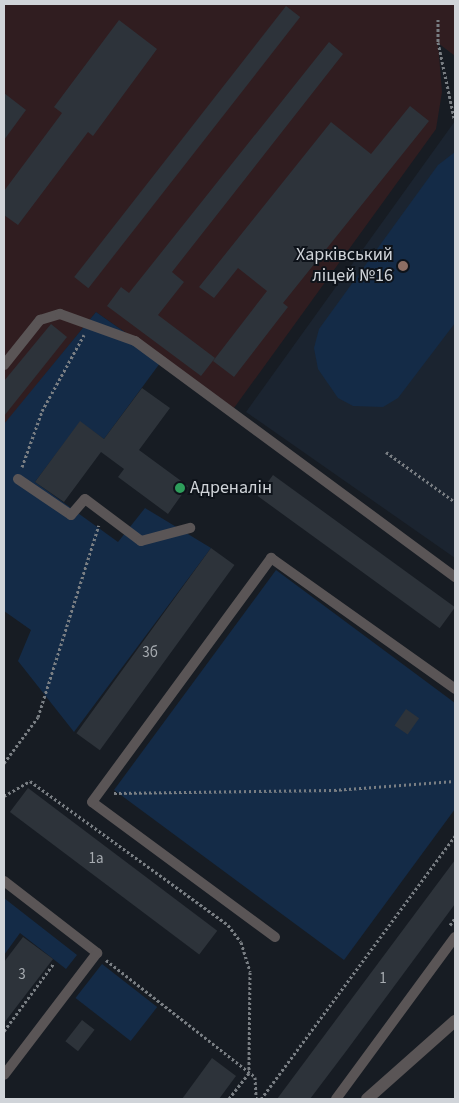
<!DOCTYPE html>
<meta charset="utf-8">
<style>
body{margin:0}
#map{position:relative;width:459px;height:1103px;overflow:hidden;background:#171c23;font-family:"Source Sans 3",sans-serif}
div>[style]{position:absolute}
[style*='--x']{left:calc(var(--x)*1px);top:calc(var(--y)*1px);width:calc(var(--w)*1px);rotate:calc(var(--a)*1deg)}
.industrial>*{inset:0;background:#301d20}
.built>*{inset:0;background:#1b2430}
.green>*{inset:0;background:#142b47;transform-origin:0 0}
.building>*{inset:0;background:#2d333a;transform-origin:0 0}
.path>*{height:3px;margin-top:-1.5px;transform-origin:0;background:repeating-linear-gradient(90deg,#797e83 0 2.5px,transparent 0 5px)}
.lane>*{height:10px;margin:-5px;padding:0 5px;transform-origin:5px;border-radius:5px;background:#5a5556}
.street>*{height:12px;margin:-6px;padding:0 6px;transform-origin:6px;border-radius:6px;background:#5a5556}
.dots>*{width:14px;height:14px;translate:-50% -50%;box-sizing:border-box;border:2px solid #0e131a;border-radius:50%}
span{translate:-50% -50%;white-space:nowrap;text-align:center;line-height:1.15;-webkit-text-stroke:4px #0e131a;paint-order:stroke}
.number-label{font-size:15px;color:#a7acb1}
.number-label span{-webkit-text-stroke-width:0}
.poi-label{font-size:18px;color:#d0d4d9}
.right{translate:-100% -50%;text-align:right}
.left{translate:0 -50%;text-align:left}
.frame{position:absolute;inset:0;border:5px solid #d0d4d9;pointer-events:none}
</style>
<div id="map">
<div class="industrial">
<div style="clip-path:polygon(4px 4px,455px 4px,455px 56px,438px 43px,442px 92px,436px 129px,234px 408px,96px 312px,4px 425px)"></div>
</div>
<div class="built">
<div style="clip-path:polygon(455px 121px,455px 558px,246px 412px)"></div>
</div>
<div class="green">
<div style="clip-path:polygon(455px 152px,455px 323px,398px 398px,383px 407px,353px 406px,338px 398px,318px 369px,314px 348px,319px 329px,438px 165px)"></div>
<div style="clip-path:polygon(96px 312px,163px 359px,104px 439px,80px 422px,35px 482px,118px 542px,145px 508px,211px 548px,74px 732px,18px 661px,31px 630px,4px 611px,4px 424px)"></div>
<div style="clip-path:polygon(276px 570px,455px 703px,455px 809px,344px 960px,114px 790px)"></div>
<div style="clip-path:polygon(4px 898px,77px 955px,66px 969px,20px 933px,4px 955px)"></div>
<div style="left:102px;top:964px;width:70px;height:43px;rotate:38deg"></div>
</div>
<div class="building">
<div style="left:286px;top:6px;width:18px;height:344px;rotate:38deg"></div>
<div style="clip-path:polygon(119px 20px,157px 49px,93px 136px,88px 132px,18px 225px,4px 215px,4px 191px,62px 113px,54px 107px)"></div>
<div style="clip-path:polygon(329px 42px,343px 54px,172px 272px,184px 282px,158px 315px,215px 358px,201px 376px,107px 306px,121px 287px,129px 293px)"></div>
<div style="clip-path:polygon(4px 93px,26px 110px,4px 140px)"></div>
<div style="clip-path:polygon(410px 106px,429px 121px,283px 303px,288px 307px,234px 377px,213px 361px,267px 291px,238px 268px,214px 298px,199px 287px,331px 122px,371px 154px)"></div>
<div style="clip-path:polygon(51px 324px,67px 337px,4px 416px,4px 381px)"></div>
<div style="clip-path:polygon(142px 388px,170px 408px,139px 450px,188px 486px,168px 514px,118px 477px,124px 469px,101px 452px,64px 502px,35px 482px,80px 421px,104px 439px)"></div>
<div style="left:273px;top:475px;width:225px;height:26px;rotate:36deg"></div>
<div style="left:211px;top:548px;width:29px;height:229px;rotate:36deg"></div>
<div style="left:406px;top:709px;width:16px;height:20px;rotate:35deg"></div>
<div style="left:28px;top:788px;width:237px;height:30px;rotate:37deg"></div>
<div style="clip-path:polygon(455px 860px,455px 904px,347px 1050px,310px 1099px,277px 1099px)"></div>
<div style="clip-path:polygon(23px 937px,53px 959px,4px 1023px,4px 962px)"></div>
<div style="left:82px;top:1020px;width:16px;height:27px;rotate:38deg"></div>
<div style="clip-path:polygon(212px 1058px,236px 1076px,219px 1099px,182px 1099px)"></div>
</div>
<div class="path">
<div style="--x:438;--y:19;--w:23;--a:90"></div>
<div style="--x:438;--y:42;--w:78;--a:78.1"></div>
<div style="--x:386;--y:452;--w:85;--a:35.9"></div>
<div style="--x:22;--y:467;--w:59;--a:-70.3"></div>
<div style="--x:42;--y:411;--w:87;--a:-61.1"></div>
<div style="--x:4;--y:763;--w:57;--a:-53.5"></div>
<div style="--x:38;--y:717;--w:201;--a:-72.4"></div>
<div style="--x:114;--y:793;--w:220;--a:-0.8"></div>
<div style="--x:334;--y:790;--w:121;--a:-4.3"></div>
<div style="--x:4;--y:796;--w:30;--a:-30"></div>
<div style="--x:30;--y:781;--w:245;--a:36"></div>
<div style="--x:228;--y:925;--w:21;--a:53"></div>
<div style="--x:241;--y:942;--w:31;--a:73"></div>
<div style="--x:250;--y:972;--w:101;--a:90.6"></div>
<div style="--x:249;--y:1073;--w:33;--a:128"></div>
<div style="--x:450;--y:925;--w:9;--a:-54"></div>
<div style="--x:106;--y:960;--w:189;--a:38.1"></div>
<div style="--x:255;--y:1077;--w:22;--a:87"></div>
<div style="--x:4;--y:1031;--w:84;--a:-53.7"></div>
<div style="--x:261;--y:1099;--w:327;--a:-53.6"></div>
</div>
<div class="lane">
<div style="--x:4;--y:365;--w:58;--a:-51.3"></div>
<div style="--x:40;--y:320;--w:21;--a:-17"></div>
<div style="--x:60;--y:314;--w:80;--a:19.8"></div>
<div style="--x:135;--y:341;--w:398;--a:36.4"></div>
<div style="--x:18;--y:479;--w:64;--a:34.2"></div>
<div style="--x:71;--y:515;--w:21;--a:-49"></div>
<div style="--x:85;--y:499;--w:70;--a:36.9"></div>
<div style="--x:141;--y:541;--w:51;--a:-14.9"></div>
<div style="--x:4;--y:881;--w:118;--a:37.7"></div>
<div style="--x:97;--y:953;--w:153;--a:127.3"></div>
<div style="--x:275;--y:937;--w:227;--a:-143.6"></div>
<div style="--x:92;--y:802;--w:303;--a:-53.7"></div>
<div style="--x:271;--y:558;--w:226;--a:35.4"></div>
<div style="--x:336;--y:1099;--w:201;--a:-53.7"></div>
</div>
<div class="street">
<div style="--x:367;--y:1099;--w:118;--a:-41.6"></div>
</div>
<div class="dots">
<div style="left:403px;top:266px;background:#8d6e63"></div>
<div style="left:180px;top:488px;background:#2e9e5b"></div>
</div>
<div class="number-label">
<span style="left:150px;top:653px">3б</span>
<span style="left:96px;top:859px">1а</span>
<span style="left:22px;top:975px">3</span>
<span style="left:383px;top:979px">1</span>
</div>
<div class="poi-label">
<span class="right" style="left:393px;top:266px">Харківський<br>ліцей №16</span>
<span class="left" style="left:190px;top:488px">Адреналін</span>
</div>
<div class="frame"></div>
</div>
